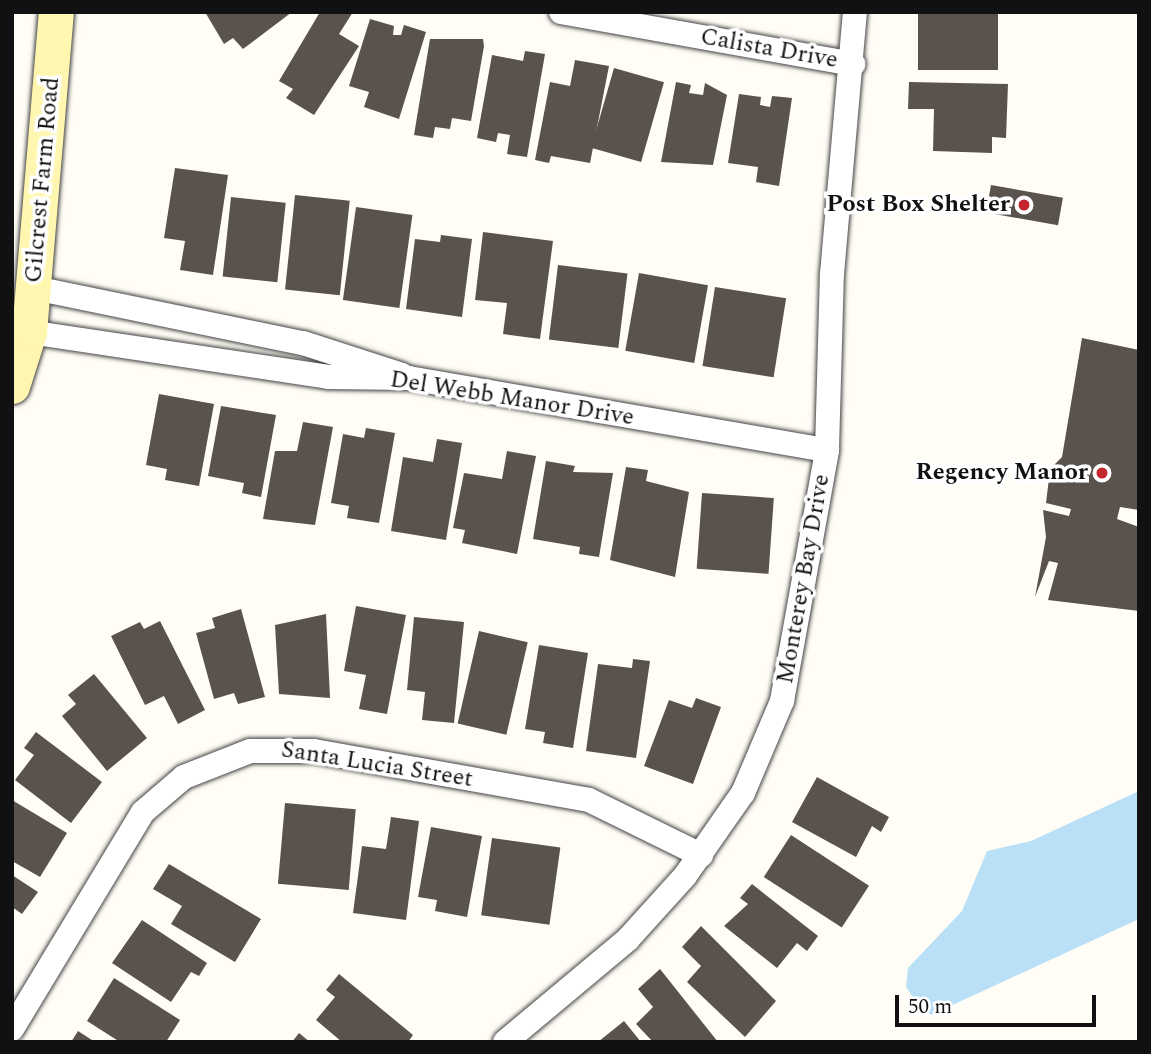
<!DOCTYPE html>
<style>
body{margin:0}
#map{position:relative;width:1151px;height:1054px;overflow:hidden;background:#fffdf5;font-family:Spectral,serif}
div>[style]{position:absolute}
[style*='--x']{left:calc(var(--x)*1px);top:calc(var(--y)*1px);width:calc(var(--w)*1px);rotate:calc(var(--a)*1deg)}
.water>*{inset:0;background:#b9e0f7}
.building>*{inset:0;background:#5a524d;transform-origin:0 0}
.roads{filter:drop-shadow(0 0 2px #444) drop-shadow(0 0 2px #444)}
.street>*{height:24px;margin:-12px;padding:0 12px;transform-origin:12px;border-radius:12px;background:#fff}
.secondary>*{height:35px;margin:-17.5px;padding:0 17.5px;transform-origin:17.5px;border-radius:17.5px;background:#fff6b0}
.dots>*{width:19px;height:19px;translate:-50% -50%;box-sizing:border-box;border:4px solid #fff;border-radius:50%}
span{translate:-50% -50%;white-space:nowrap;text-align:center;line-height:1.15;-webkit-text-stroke:7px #fff;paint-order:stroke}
.street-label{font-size:24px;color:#111}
.poi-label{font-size:24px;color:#111;font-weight:700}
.right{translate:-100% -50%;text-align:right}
.frame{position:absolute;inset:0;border:14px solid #111;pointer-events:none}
.scale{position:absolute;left:895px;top:995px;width:201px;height:32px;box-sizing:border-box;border:4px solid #111;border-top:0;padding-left:9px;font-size:21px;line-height:24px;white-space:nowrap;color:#111;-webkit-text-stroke:5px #fff;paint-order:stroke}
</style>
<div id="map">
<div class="water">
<div style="clip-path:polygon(1139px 791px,1139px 919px,931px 1015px,919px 1006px,906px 987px,908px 968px,962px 911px,987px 851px,1031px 841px)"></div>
</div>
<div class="building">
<div style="clip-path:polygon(205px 12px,292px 12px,243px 49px,233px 38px,224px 44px)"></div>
<div style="clip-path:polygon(320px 12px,353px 12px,339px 34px,359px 46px,314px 115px,286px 98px,293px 89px,279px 81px)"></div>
<div style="left:918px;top:12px;width:80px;height:58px"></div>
<div style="clip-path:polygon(370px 19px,394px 26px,393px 35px,401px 35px,404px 25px,426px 32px,399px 119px,364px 107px,369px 92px,349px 86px)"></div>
<div style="clip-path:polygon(430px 39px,483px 39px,484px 46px,471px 121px,452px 118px,450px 129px,435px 127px,433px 138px,414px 135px)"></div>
<div style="clip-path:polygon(525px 51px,545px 54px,527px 157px,507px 154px,510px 135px,498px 133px,496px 142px,477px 138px,492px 55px,523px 61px)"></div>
<div style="clip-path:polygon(575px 60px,609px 66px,590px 163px,551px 156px,549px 163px,535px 160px,550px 82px,570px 86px)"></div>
<div style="left:614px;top:68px;width:52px;height:83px;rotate:16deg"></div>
<div style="clip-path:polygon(676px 82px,691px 85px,689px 93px,703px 95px,705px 83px,727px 95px,713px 165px,661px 162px)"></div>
<div style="clip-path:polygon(909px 82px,1008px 84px,1006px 138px,992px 137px,992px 153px,933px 151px,934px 109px,908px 109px)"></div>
<div style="clip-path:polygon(739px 94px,761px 97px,760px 105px,770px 107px,772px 96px,792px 98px,779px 186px,756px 182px,758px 167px,728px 163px)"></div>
<div style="clip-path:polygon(175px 168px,228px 175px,213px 275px,180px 270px,185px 241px,164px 238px)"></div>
<div style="left:991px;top:185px;width:73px;height:28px;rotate:10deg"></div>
<div style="left:295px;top:195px;width:55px;height:95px;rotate:6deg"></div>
<div style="left:231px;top:197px;width:55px;height:80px;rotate:6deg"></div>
<div style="left:356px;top:207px;width:57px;height:94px;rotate:8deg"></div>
<div style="clip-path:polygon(483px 232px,553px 241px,540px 339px,503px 334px,507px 303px,475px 300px)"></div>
<div style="clip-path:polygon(441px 235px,472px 239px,462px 317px,406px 309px,415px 239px,440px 242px)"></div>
<div style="left:558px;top:265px;width:70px;height:75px;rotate:7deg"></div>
<div style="left:639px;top:273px;width:70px;height:79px;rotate:10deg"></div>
<div style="left:715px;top:287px;width:72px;height:80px;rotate:9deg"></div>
<div style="clip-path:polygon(1082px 338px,1139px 350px,1139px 510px,1120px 507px,1117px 519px,1139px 527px,1139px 611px,1048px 600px,1058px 563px,1049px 561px,1035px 597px,1046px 537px,1043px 510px,1069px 516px,1071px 509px,1046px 503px,1049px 478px,1064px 480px,1067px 468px,1054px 465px,1062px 457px)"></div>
<div style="clip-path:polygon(159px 394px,214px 404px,199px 486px,165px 480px,167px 469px,146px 465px)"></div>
<div style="clip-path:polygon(221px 406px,276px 415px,261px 497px,242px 493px,244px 483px,208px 476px)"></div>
<div style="clip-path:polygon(303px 422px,333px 427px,315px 525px,263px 519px,275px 451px,297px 451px)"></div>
<div style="clip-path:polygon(366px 428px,395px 433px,379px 523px,347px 518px,349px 506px,331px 503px,343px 434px,364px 438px)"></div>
<div style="clip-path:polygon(437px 439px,462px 443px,446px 540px,391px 531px,403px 457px,433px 462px)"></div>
<div style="clip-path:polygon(507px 451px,536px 456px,517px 554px,462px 543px,465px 530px,453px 528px,464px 473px,502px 479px)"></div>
<div style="clip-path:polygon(546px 461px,575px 466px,573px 472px,613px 473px,599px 557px,579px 554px,580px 547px,533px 539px)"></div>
<div style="clip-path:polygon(626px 467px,648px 470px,646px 481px,689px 492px,675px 577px,610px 560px)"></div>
<div style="left:702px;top:493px;width:72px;height:76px;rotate:4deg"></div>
<div style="clip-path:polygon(356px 606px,406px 615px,387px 714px,359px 709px,366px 675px,344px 671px)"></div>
<div style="clip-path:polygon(241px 609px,265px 697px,238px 704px,234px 693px,214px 699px,196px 633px,215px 628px,212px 618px)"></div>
<div style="clip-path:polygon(326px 614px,330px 698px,279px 694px,275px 625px)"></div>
<div style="clip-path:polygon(414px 617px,464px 622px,454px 723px,422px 720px,425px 692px,407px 690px)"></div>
<div style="clip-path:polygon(160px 621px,205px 710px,178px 724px,164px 696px,145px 705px,111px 636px,140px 622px,144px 629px)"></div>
<div style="left:479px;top:631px;width:50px;height:95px;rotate:13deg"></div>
<div style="clip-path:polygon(539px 645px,588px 653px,573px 748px,543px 743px,545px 732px,525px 729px)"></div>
<div style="clip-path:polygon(633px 659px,650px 661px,636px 758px,586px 751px,598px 664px,632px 668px)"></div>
<div style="clip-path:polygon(94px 674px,147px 738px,107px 771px,62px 716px,76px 704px,68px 695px)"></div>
<div style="clip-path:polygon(696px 698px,721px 707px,693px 784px,644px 766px,669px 700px,692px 708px)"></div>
<div style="clip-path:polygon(36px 732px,102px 782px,71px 823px,15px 780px,34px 755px,24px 748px)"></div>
<div style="clip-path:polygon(817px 777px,889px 817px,881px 832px,872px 826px,856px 857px,792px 822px)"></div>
<div style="clip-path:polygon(12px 800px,67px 833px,40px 877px,12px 861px)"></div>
<div style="left:285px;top:803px;width:71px;height:81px;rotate:5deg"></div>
<div style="clip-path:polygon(391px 817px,419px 821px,406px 920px,353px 913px,362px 846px,386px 849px)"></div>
<div style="clip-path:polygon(431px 827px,482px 836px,467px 917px,435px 911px,437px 900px,418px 897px)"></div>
<div style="left:791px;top:835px;width:93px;height:50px;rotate:33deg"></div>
<div style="left:492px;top:838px;width:69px;height:78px;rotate:8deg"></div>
<div style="clip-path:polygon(169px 864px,261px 919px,235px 962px,171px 924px,182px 906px,153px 889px)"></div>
<div style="clip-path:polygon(12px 875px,38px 892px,22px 914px,12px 907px)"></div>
<div style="clip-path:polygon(752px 884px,818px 936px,807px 951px,797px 943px,777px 968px,724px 926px,748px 904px,740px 898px)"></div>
<div style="clip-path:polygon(142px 920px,207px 963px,199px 976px,191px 972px,171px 1002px,112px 963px)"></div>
<div style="clip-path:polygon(701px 926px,776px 1001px,745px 1037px,687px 982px,701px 966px,682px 947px)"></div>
<div style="clip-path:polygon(660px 969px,718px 1042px,653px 1042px,636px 1024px,653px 1007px,638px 989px)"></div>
<div style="clip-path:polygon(339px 974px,413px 1035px,408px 1042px,342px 1042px,316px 1020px,335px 997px,326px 990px)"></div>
<div style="clip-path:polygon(114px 978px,180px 1020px,166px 1042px,120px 1042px,87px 1021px)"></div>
<div style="clip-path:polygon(624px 1021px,641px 1042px,598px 1042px)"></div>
<div style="clip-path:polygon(78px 1031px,95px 1042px,71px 1042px)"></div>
<div style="clip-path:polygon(299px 1033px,310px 1042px,292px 1042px)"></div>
</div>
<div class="roads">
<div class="street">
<div style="--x:561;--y:12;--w:297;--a:10.1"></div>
<div style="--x:34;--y:288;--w:275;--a:11.6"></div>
<div style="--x:303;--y:343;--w:104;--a:17.9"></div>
<div style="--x:29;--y:332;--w:303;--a:8.5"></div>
<div style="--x:329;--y:377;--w:80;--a:0.7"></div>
<div style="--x:409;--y:378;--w:424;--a:9.8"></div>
<div style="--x:12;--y:1029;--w:253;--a:-58.9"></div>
<div style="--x:143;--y:812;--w:54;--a:-40.5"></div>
<div style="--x:184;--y:777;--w:71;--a:-21.5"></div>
<div style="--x:250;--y:751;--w:64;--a:0"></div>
<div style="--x:314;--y:751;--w:279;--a:10.1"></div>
<div style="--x:589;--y:800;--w:125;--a:26.2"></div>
<div style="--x:505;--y:1042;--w:160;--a:-39.9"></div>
<div style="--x:628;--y:939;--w:85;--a:-47.9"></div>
<div style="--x:685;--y:876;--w:101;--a:-55.1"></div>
<div style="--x:743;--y:793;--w:100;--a:-67"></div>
<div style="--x:782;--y:701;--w:255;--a:-79.8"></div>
<div style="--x:827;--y:450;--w:176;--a:-88.4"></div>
<div style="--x:832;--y:274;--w:263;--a:-85"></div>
</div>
<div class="secondary">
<div style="--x:12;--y:386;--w:57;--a:-72.5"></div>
<div style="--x:29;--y:332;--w:321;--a:-85.2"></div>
</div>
</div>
<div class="dots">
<div style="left:1024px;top:205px;background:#c4262e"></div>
<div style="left:1102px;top:473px;background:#c4262e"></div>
</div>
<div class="street-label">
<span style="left:769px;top:49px;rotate:10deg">Calista Drive</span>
<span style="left:43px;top:180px;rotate:-85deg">Gilcrest Farm Road</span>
<span style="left:512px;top:399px;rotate:9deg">Del Webb Manor Drive</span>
<span style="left:804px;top:579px;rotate:-80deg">Monterey Bay Drive</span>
<span style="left:377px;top:765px;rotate:9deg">Santa Lucia Street</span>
</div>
<div class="poi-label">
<span class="right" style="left:1010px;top:205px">Post Box Shelter</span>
<span class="right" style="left:1088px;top:473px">Regency Manor</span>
</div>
<div class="frame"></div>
<div class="scale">50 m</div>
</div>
